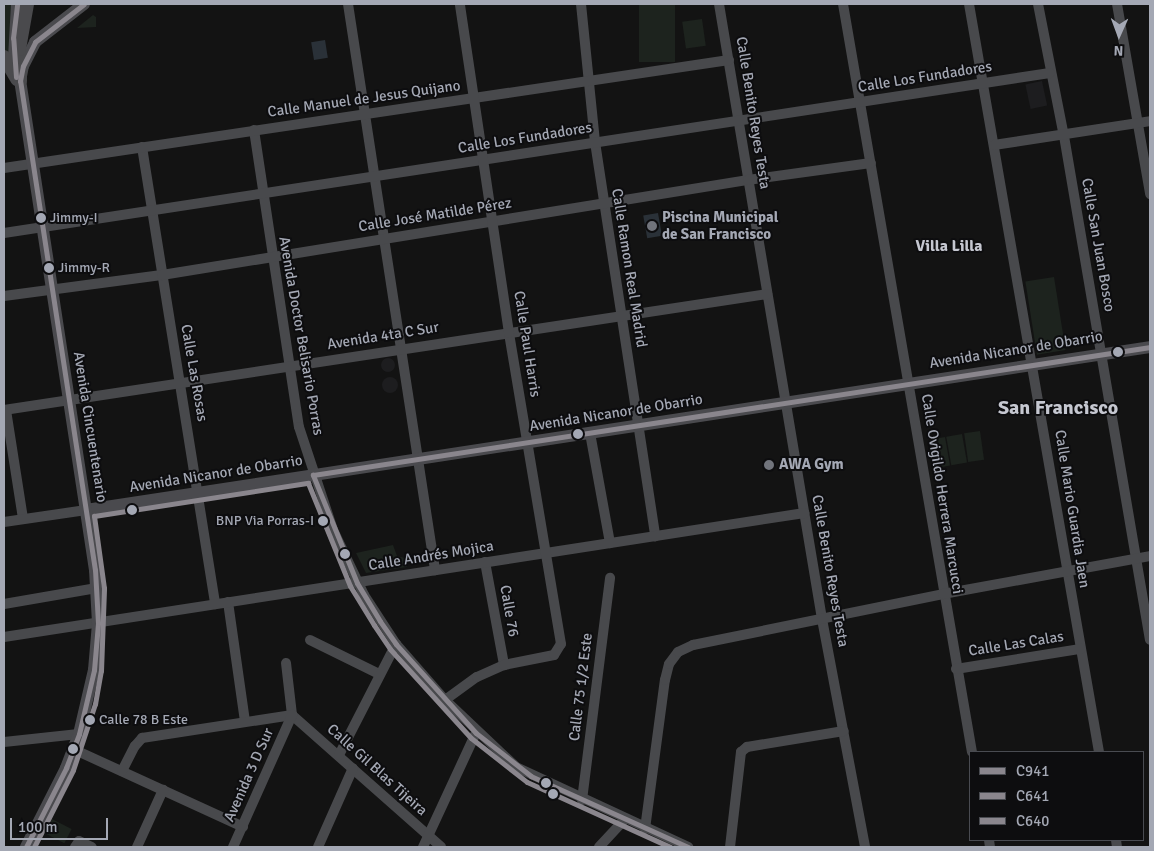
<!DOCTYPE html>
<meta charset="utf-8">
<style>
body{margin:0}
#map{position:relative;width:1154px;height:851px;overflow:hidden;background:#131313;font-family:Signika,sans-serif}
div>[style]{position:absolute}
[style*='--x']{left:calc(var(--x)*1px);top:calc(var(--y)*1px);width:calc(var(--w)*1px);rotate:calc(var(--a)*1deg)}
.built>*{inset:0;background:#1d1d1f;transform-origin:0 0}
.round{border-radius:50%}
.green>*{inset:0;background:#1d231e;transform-origin:0 0}
.water>*{inset:0;background:#2a3138;transform-origin:0 0}
.minor>*{height:10px;margin:-5px;padding:0 5px;transform-origin:5px;border-radius:5px;background:#48494c}
.major>*{height:12px;margin:-6px;padding:0 6px;transform-origin:6px;border-radius:6px;background:#4a4a4e}
.highway>*{height:14px;margin:-7px;padding:0 7px;transform-origin:7px;border-radius:7px;background:#4a4a4d}
.bus-1>*{height:5px;margin:-2.5px;padding:0 2.5px;transform-origin:2.5px;border-radius:2.5px;background:#8a868d}
.bus-2>*{height:5px;margin:-2.5px;padding:0 2.5px;transform-origin:2.5px;border-radius:2.5px;background:#8a868d}
.bus-3>*{height:5px;margin:-2.5px;padding:0 2.5px;transform-origin:2.5px;border-radius:2.5px;background:#8a868d}
.dots>*{width:14px;height:14px;translate:-50% -50%;box-sizing:border-box;border:2px solid #0d0d0f;border-radius:50%}
span{translate:-50% -50%;white-space:nowrap;text-align:center;line-height:1.15;-webkit-text-stroke:4px #0d0d0f;paint-order:stroke}
.bus-label{font-size:14px;color:#a4a8b4}
.left{translate:0 -50%;text-align:left}
.right{translate:-100% -50%;text-align:right}
.street-label{font-size:15px;color:#a4a8b4}
.poi-label{font-size:15px;color:#a4a8b4;font-weight:700}
.neighbourhood-label{font-size:16px;color:#c5c7d0;font-weight:700}
.district-label{font-size:20px;color:#c5c7d0;font-weight:700}
.frame{position:absolute;inset:0;border:5px solid #a4a8b4;pointer-events:none}
.legend{position:absolute;left:969px;top:751px;width:175px;height:90px;box-sizing:border-box;background:#0d0d0f;border:1px solid #494b51;margin:0;padding:6px 9px;list-style:none;font-size:15px;color:#a4a8b4}
.legend li{display:flex;align-items:center;gap:10px;height:25px}
.legend b{width:25px;border:1px solid #494b51}
.north{position:absolute;left:1094px;top:10px;width:50px;height:50px;-webkit-text-stroke:4px #0d0d0f;paint-order:stroke;rotate:182deg;font-size:14px;font-weight:700;line-height:20px;text-align:center;color:#a4a8b4}
.north::after{content:'';display:block;margin:auto;width:18px;height:22px;background:#a4a8b4;clip-path:polygon(50% 0,100% 100%,50% 72%,0 100%)}
.scale{position:absolute;left:10px;top:818px;width:98px;height:22px;box-sizing:border-box;border:2px solid #a4a8b4;border-top:0;padding-left:6px;font-size:15px;line-height:18px;white-space:nowrap;color:#a4a8b4;-webkit-text-stroke:4px #0d0d0f;paint-order:stroke}
</style>
<div id="map">
<div class="built">
<div style="left:1042px;top:81px;width:25px;height:17px;rotate:78deg"></div>
<div class="round" style="left:381px;top:358px;width:14px;height:14px"></div>
<div class="round" style="left:382px;top:377px;width:16px;height:16px"></div>
</div>
<div class="green">
<div style="clip-path:polygon(4px 4px,14px 4px,9px 58px,4px 52px)"></div>
<div style="left:639px;top:4px;width:36px;height:58px"></div>
<div style="clip-path:polygon(93px 15px,96px 17px,96px 27px,77px 28px)"></div>
<div style="left:702px;top:19px;width:27px;height:20px;rotate:82deg"></div>
<div style="left:1054px;top:277px;width:74px;height:29px;rotate:81deg"></div>
<div style="left:980px;top:431px;width:29px;height:16px;rotate:82deg"></div>
<div style="left:962px;top:434px;width:29px;height:16px;rotate:80deg"></div>
<div style="left:945px;top:437px;width:29px;height:16px;rotate:80deg"></div>
<div style="clip-path:polygon(393px 545px,397px 556px,405px 558px,407px 567px,366px 573px,356px 553px)"></div>
<div style="left:52px;top:819px;width:22px;height:16px;rotate:27deg"></div>
</div>
<div class="water">
<div style="left:325px;top:40px;width:18px;height:14px;rotate:81deg"></div>
<div style="left:658px;top:213px;width:23px;height:15px;rotate:80deg"></div>
</div>
<div class="minor">
<div style="--x:348;--y:4;--w:573;--a:81.26"></div>
<div style="--x:581;--y:4;--w:139;--a:84.2"></div>
<div style="--x:595;--y:142;--w:399;--a:81.3"></div>
<div style="--x:719;--y:4;--w:624;--a:80.49"></div>
<div style="--x:822;--y:619;--w:232;--a:79.3"></div>
<div style="--x:843;--y:4;--w:759;--a:80.22"></div>
<div style="--x:969;--y:4;--w:759;--a:80.14"></div>
<div style="--x:1038;--y:4;--w:135;--a:78.9"></div>
<div style="--x:1064;--y:136;--w:511;--a:80.32"></div>
<div style="--x:1117;--y:4;--w:193;--a:80.1"></div>
<div style="--x:254;--y:130;--w:300;--a:81.4"></div>
<div style="--x:299;--y:427;--w:108;--a:71.7"></div>
<div style="--x:333;--y:530;--w:72;--a:64.5"></div>
<div style="--x:364;--y:595;--w:59;--a:56.9"></div>
<div style="--x:396;--y:644;--w:74;--a:48.8"></div>
<div style="--x:445;--y:700;--w:98;--a:43.3"></div>
<div style="--x:516;--y:767;--w:190;--a:24.9"></div>
<div style="--x:994;--y:145;--w:158;--a:-8.7"></div>
<div style="--x:142;--y:147;--w:463;--a:80.9"></div>
<div style="--x:4;--y:168;--w:733;--a:-8.47"></div>
<div style="--x:4;--y:233;--w:1058;--a:-8.7"></div>
<div style="--x:4;--y:296;--w:159;--a:-7.6"></div>
<div style="--x:162;--y:275;--w:594;--a:-9.21"></div>
<div style="--x:748;--y:180;--w:124;--a:-7.9"></div>
<div style="--x:4;--y:410;--w:772;--a:-8.64"></div>
<div style="--x:6;--y:410;--w:110;--a:81.1"></div>
<div style="--x:590;--y:433;--w:112;--a:79.7"></div>
<div style="--x:4;--y:522;--w:83;--a:-8.3"></div>
<div style="--x:485;--y:562;--w:105;--a:79.5"></div>
<div style="--x:228;--y:602;--w:121;--a:81.9"></div>
<div style="--x:4;--y:604;--w:94;--a:-9.8"></div>
<div style="--x:4;--y:637;--w:810;--a:-8.81"></div>
<div style="--x:310;--y:640;--w:77;--a:26.2"></div>
<div style="--x:286;--y:663;--w:52;--a:83.4"></div>
<div style="--x:956;--y:669;--w:126;--a:-9.2"></div>
<div style="--x:445;--y:700;--w:39;--a:-36"></div>
<div style="--x:477;--y:677;--w:30;--a:-24"></div>
<div style="--x:504;--y:665;--w:51;--a:-11.3"></div>
<div style="--x:554;--y:655;--w:13;--a:-58"></div>
<div style="--x:561;--y:644;--w:315;--a:-99.5"></div>
<div style="--x:509;--y:333;--w:333;--a:-98.5"></div>
<div style="--x:292;--y:715;--w:199;--a:41.5"></div>
<div style="--x:4;--y:742;--w:75;--a:-6.1"></div>
<div style="--x:73;--y:749;--w:187;--a:24.6"></div>
<div style="--x:339;--y:755;--w:125;--a:-62.8"></div>
<div style="--x:122;--y:771;--w:28;--a:-63"></div>
<div style="--x:135;--y:746;--w:11;--a:-49"></div>
<div style="--x:142;--y:738;--w:152;--a:-8.7"></div>
<div style="--x:582;--y:800;--w:224;--a:-82.8"></div>
<div style="--x:645;--y:829;--w:150;--a:-82.4"></div>
<div style="--x:665;--y:680;--w:16;--a:-76"></div>
<div style="--x:669;--y:664;--w:15;--a:-53"></div>
<div style="--x:678;--y:652;--w:17;--a:-25"></div>
<div style="--x:693;--y:645;--w:255;--a:-11.5"></div>
<div style="--x:943;--y:594;--w:210;--a:-10.4"></div>
<div style="--x:989;--y:840;--w:7;--a:82"></div>
<div style="--x:1116;--y:840;--w:7;--a:82"></div>
<div style="--x:75;--y:847;--w:7;--a:-56"></div>
<div style="--x:79;--y:841;--w:14;--a:25"></div>
<div style="--x:137;--y:847;--w:63;--a:-65.5"></div>
<div style="--x:233;--y:847;--w:145;--a:-65.9"></div>
<div style="--x:318;--y:847;--w:86;--a:-66.1"></div>
<div style="--x:423;--y:847;--w:126;--a:-65.1"></div>
<div style="--x:599;--y:847;--w:37;--a:-47"></div>
<div style="--x:730;--y:847;--w:96;--a:-83.4"></div>
<div style="--x:741;--y:752;--w:8;--a:-40"></div>
<div style="--x:747;--y:747;--w:98;--a:-9.4"></div>
</div>
<div class="major">
<div style="--x:14;--y:58;--w:54;--a:-86.8"></div>
<div style="--x:86;--y:510;--w:1076;--a:-8.71"></div>
<div style="--x:26;--y:847;--w:89;--a:-63.1"></div>
<div style="--x:66;--y:768;--w:36;--a:-69"></div>
<div style="--x:79;--y:734;--w:66;--a:-76.8"></div>
<div style="--x:94;--y:670;--w:47;--a:-85.1"></div>
<div style="--x:98;--y:623;--w:53;--a:-93.2"></div>
<div style="--x:95;--y:570;--w:495;--a:-98.7"></div>
<div style="--x:20;--y:81;--w:15;--a:-79"></div>
<div style="--x:23;--y:66;--w:27;--a:-63"></div>
<div style="--x:35;--y:42;--w:62;--a:-37.8"></div>
</div>
<div class="highway">
<div style="--x:4;--y:57;--w:26;--a:59"></div>
<div style="--x:20;--y:81;--w:32;--a:-92"></div>
<div style="--x:19;--y:49;--w:46;--a:-79.9"></div>
</div>
<div class="bus-1">
<div style="--x:688;--y:847;--w:172;--a:-155.7"></div>
<div style="--x:531;--y:776;--w:70;--a:-142"></div>
<div style="--x:476;--y:733;--w:120;--a:-132"></div>
<div style="--x:396;--y:644;--w:28;--a:-125"></div>
<div style="--x:380;--y:621;--w:44;--a:-121.2"></div>
<div style="--x:357;--y:583;--w:117;--a:-112.2"></div>
<div style="--x:313;--y:475;--w:847;--a:-8.69"></div>
</div>
<div class="bus-2">
<div style="--x:34;--y:847;--w:86;--a:-63.1"></div>
<div style="--x:73;--y:770;--w:70;--a:-71.6"></div>
<div style="--x:95;--y:704;--w:34;--a:-80"></div>
<div style="--x:101;--y:671;--w:83;--a:-87.9"></div>
<div style="--x:104;--y:588;--w:73;--a:-97.9"></div>
<div style="--x:94;--y:516;--w:217;--a:-8.8"></div>
<div style="--x:308;--y:483;--w:111;--a:67.8"></div>
<div style="--x:350;--y:586;--w:46;--a:58.4"></div>
<div style="--x:374;--y:625;--w:29;--a:56"></div>
<div style="--x:390;--y:649;--w:120;--a:47.7"></div>
<div style="--x:471;--y:738;--w:71;--a:38.2"></div>
<div style="--x:527;--y:782;--w:157;--a:24.4"></div>
</div>
<div class="bus-3">
<div style="--x:16;--y:77;--w:39;--a:-94"></div>
<div style="--x:13;--y:38;--w:34;--a:-83"></div>
<div style="--x:26;--y:847;--w:89;--a:-63.1"></div>
<div style="--x:66;--y:768;--w:36;--a:-69"></div>
<div style="--x:79;--y:734;--w:66;--a:-76.8"></div>
<div style="--x:94;--y:670;--w:47;--a:-85.1"></div>
<div style="--x:98;--y:623;--w:53;--a:-93.2"></div>
<div style="--x:95;--y:570;--w:495;--a:-98.7"></div>
<div style="--x:20;--y:81;--w:15;--a:-79"></div>
<div style="--x:23;--y:66;--w:27;--a:-63"></div>
<div style="--x:35;--y:42;--w:62;--a:-37.8"></div>
</div>
<div class="dots">
<div style="left:41px;top:218px;background:#a4a8b4"></div>
<div style="left:652px;top:226px;background:#71747c"></div>
<div style="left:49px;top:268px;background:#a4a8b4"></div>
<div style="left:1118px;top:352px;background:#a4a8b4"></div>
<div style="left:578px;top:434px;background:#a4a8b4"></div>
<div style="left:769px;top:465px;background:#71747c"></div>
<div style="left:132px;top:510px;background:#a4a8b4"></div>
<div style="left:323px;top:521px;background:#a4a8b4"></div>
<div style="left:345px;top:554px;background:#a4a8b4"></div>
<div style="left:90px;top:720px;background:#a4a8b4"></div>
<div style="left:73px;top:749px;background:#a4a8b4"></div>
<div style="left:546px;top:783px;background:#a4a8b4"></div>
<div style="left:553px;top:794px;background:#a4a8b4"></div>
</div>
<div class="bus-label">
<span class="left" style="left:50px;top:218px">Jimmy-I</span>
<span class="left" style="left:58px;top:268px">Jimmy-R</span>
<span class="right" style="left:314px;top:521px">BNP Via Porras-I</span>
<span class="left" style="left:99px;top:720px">Calle 78 B Este</span>
</div>
<div class="street-label">
<span style="left:925px;top:77px;rotate:-9deg">Calle Los Fundadores</span>
<span style="left:364px;top:99px;rotate:-8deg">Calle Manuel de Jesus Quijano</span>
<span style="left:753px;top:113px;rotate:81deg">Calle Benito Reyes Testa</span>
<span style="left:525px;top:138px;rotate:-9deg">Calle Los Fundadores</span>
<span style="left:435px;top:215px;rotate:-9deg">Calle José Matilde Pérez</span>
<span style="left:1098px;top:245px;rotate:80deg">Calle San Juan Bosco</span>
<span style="left:629px;top:268px;rotate:81deg">Calle Ramon Real Madrid</span>
<span style="left:301px;top:336px;rotate:80deg">Avenida Doctor Belisario Porras</span>
<span style="left:383px;top:336px;rotate:-9deg">Avenida 4ta C Sur</span>
<span style="left:527px;top:344px;rotate:81deg">Calle Paul Harris</span>
<span style="left:1016px;top:350px;rotate:-9deg">Avenida Nicanor de Obarrio</span>
<span style="left:194px;top:373px;rotate:80deg">Calle Las Rosas</span>
<span style="left:616px;top:413px;rotate:-9deg">Avenida Nicanor de Obarrio</span>
<span style="left:90px;top:427px;rotate:81deg">Avenida Cincuentenario</span>
<span style="left:216px;top:474px;rotate:-9deg">Avenida Nicanor de Obarrio</span>
<span style="left:942px;top:494px;rotate:81deg">Calle Ovigildo Herrera Marcucci</span>
<span style="left:1072px;top:509px;rotate:81deg">Calle Mario Guardia Jaen</span>
<span style="left:431px;top:556px;rotate:-9deg">Calle Andrés Mojica</span>
<span style="left:830px;top:571px;rotate:80deg">Calle Benito Reyes Testa</span>
<span style="left:509px;top:611px;rotate:80deg">Calle 76</span>
<span style="left:1016px;top:644px;rotate:-9deg">Calle Las Calas</span>
<span style="left:581px;top:687px;rotate:-83deg">Calle 75 1/2 Este</span>
<span style="left:377px;top:770px;rotate:42deg">Calle Gil Blas Tijeira</span>
<span style="left:249px;top:775px;rotate:-66deg">Avenida 3 D Sur</span>
</div>
<div class="poi-label">
<span class="left" style="left:662px;top:226px">Piscina Municipal<br>de San Francisco</span>
<span class="left" style="left:779px;top:465px">AWA Gym</span>
</div>
<div class="neighbourhood-label">
<span style="left:949px;top:246px">Villa Lilla</span>
</div>
<div class="district-label">
<span style="left:1058px;top:407px">San Francisco</span>
</div>
<div class="frame"></div>
<ul class="legend">
<li><b style="height:6px;background:#8a868d"></b>C941</li>
<li><b style="height:6px;background:#8a868d"></b>C641</li>
<li><b style="height:6px;background:#8a868d"></b>C640</li>
</ul>
<div class="north">N</div>
<div class="scale">100 m</div>
</div>
